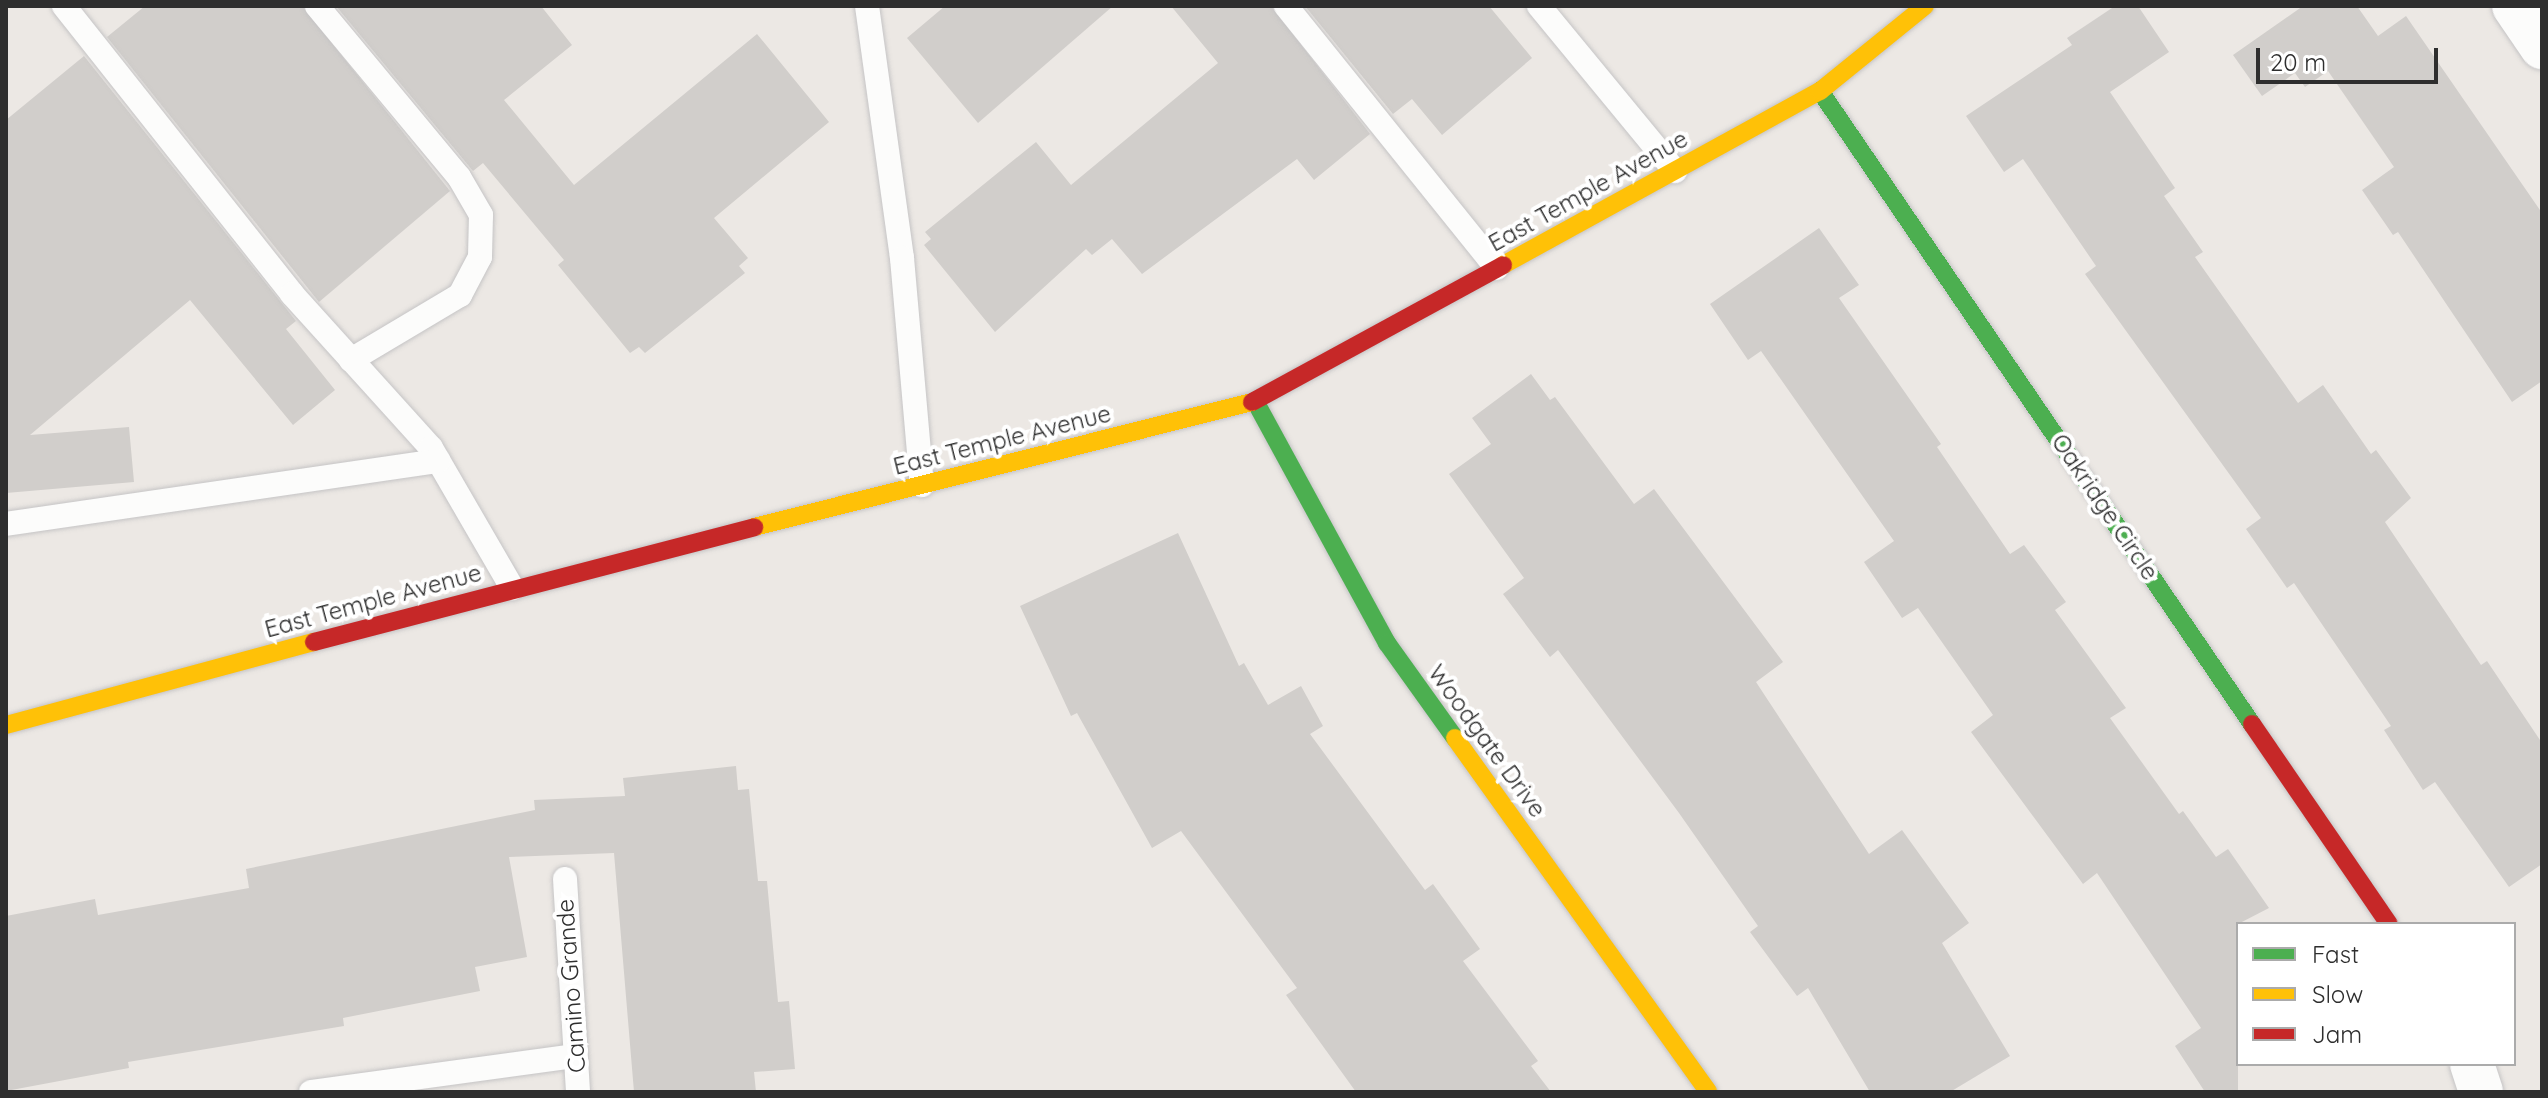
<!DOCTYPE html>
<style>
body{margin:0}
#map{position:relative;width:2548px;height:1098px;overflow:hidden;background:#ece8e4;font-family:Quicksand,sans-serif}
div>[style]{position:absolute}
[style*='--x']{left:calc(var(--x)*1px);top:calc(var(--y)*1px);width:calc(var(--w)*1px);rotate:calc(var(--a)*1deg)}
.building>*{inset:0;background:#d1cecb}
.roads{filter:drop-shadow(0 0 2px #c5c4c5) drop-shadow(0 0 2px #c5c4c5)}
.lane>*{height:24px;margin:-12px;padding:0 12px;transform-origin:12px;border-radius:12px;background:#fcfcfb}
.street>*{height:44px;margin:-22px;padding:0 22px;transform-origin:22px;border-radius:22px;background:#fcfcfb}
.fast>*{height:18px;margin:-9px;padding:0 9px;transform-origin:9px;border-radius:9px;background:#4caf50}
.slow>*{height:18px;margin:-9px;padding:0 9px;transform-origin:9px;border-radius:9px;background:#ffc107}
.jam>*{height:18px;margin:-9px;padding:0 9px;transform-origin:9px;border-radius:9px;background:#c62828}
span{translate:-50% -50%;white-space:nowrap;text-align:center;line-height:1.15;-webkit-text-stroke:8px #fff;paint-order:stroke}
.street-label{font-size:24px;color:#2e2e2e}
.frame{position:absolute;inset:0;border:8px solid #2e2e2e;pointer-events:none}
.legend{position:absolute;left:2236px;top:922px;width:280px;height:144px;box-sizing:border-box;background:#fff;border:2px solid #ababab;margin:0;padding:10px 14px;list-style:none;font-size:24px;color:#2e2e2e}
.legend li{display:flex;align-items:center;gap:16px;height:40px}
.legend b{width:40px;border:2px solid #ababab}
.scale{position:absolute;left:2256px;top:48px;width:182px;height:36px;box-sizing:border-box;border:4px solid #2e2e2e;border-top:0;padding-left:10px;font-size:24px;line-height:28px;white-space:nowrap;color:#2e2e2e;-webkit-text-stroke:6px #fff;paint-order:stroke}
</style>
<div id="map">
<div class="building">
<div style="clip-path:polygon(145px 6px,302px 6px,450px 191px,319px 302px,107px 37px)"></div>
<div style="clip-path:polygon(336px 6px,541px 6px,572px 45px,504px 100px,574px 185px,757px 34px,829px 122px,714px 218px,748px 258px,739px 266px,745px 273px,645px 353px,639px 347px,630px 353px,558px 265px,564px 260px,483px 163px,473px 171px)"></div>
<div style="clip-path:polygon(945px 6px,1113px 6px,978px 123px,907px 38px)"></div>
<div style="clip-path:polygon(1171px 6px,1271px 6px,1370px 134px,1314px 180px,1297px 159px,1142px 274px,1112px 239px,1092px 255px,1086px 249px,995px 332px,924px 245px,931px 239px,925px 232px,1036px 142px,1071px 185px,1218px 63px)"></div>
<div style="clip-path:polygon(1305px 6px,1489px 6px,1532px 58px,1442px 135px,1412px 99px,1393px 114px)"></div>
<div style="clip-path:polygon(2115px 6px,2138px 6px,2169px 52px,2110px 92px,2175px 188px,2164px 196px,2203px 252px,2195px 257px,2298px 403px,2323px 385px,2371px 454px,2376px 450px,2411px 498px,2385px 522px,2481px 665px,2487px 661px,2542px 743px,2542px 864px,2509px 887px,2435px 782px,2423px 790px,2384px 730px,2391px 726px,2294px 583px,2287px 588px,2246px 529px,2261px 518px,2085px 274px,2096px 266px,2023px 159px,2004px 172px,1966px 116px,2072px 45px,2067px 38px)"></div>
<div style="clip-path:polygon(2303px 6px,2357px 6px,2378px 36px,2406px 16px,2542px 213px,2542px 381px,2512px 402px,2398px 232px,2393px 235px,2362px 190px,2394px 167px,2328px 71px,2305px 87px,2295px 73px,2262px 96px,2233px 55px)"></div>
<div style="clip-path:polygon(84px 56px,296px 321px,286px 329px,335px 390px,293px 425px,190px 300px,30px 435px,129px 427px,134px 482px,6px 493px,6px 120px)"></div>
<div style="clip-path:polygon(1819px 228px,1859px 285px,1839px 298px,1941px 444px,1937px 447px,2010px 554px,2024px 545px,2066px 602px,2055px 610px,2126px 708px,2110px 718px,2179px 814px,2183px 811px,2216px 857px,2228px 849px,2269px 908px,2238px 924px,2238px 1092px,2205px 1092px,2175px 1046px,2201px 1028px,2097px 873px,2083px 884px,1971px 732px,1993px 715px,1918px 608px,1902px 618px,1864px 562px,1894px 541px,1761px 351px,1748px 360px,1710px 304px)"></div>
<div style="clip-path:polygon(1531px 374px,1550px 400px,1555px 397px,1634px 504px,1654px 489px,1783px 662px,1756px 682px,1869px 854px,1902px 830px,1969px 923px,1942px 943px,2010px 1056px,1950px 1092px,1870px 1092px,1808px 988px,1797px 996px,1750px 932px,1758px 926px,1679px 813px,1558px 650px,1550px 657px,1503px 594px,1524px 578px,1449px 474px,1491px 444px,1472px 418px)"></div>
<div style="clip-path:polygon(1178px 533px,1239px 666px,1244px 663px,1268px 705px,1301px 686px,1323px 726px,1310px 734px,1425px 890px,1433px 884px,1480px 949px,1463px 961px,1538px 1061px,1531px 1066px,1551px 1092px,1356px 1092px,1286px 995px,1297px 988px,1181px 831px,1152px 848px,1077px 713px,1071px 716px,1020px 606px)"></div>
<div style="clip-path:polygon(736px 766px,738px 790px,749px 789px,758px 881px,767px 881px,778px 1002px,789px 1001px,795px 1069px,754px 1072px,756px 1092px,634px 1092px,614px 853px,509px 857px,527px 957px,475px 967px,480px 991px,343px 1018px,344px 1026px,128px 1062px,129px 1068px,6px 1091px,6px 916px,95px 899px,98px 915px,249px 888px,246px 869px,535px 810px,534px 800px,625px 796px,623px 778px)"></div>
</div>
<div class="roads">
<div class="lane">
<div style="--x:64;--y:6;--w:367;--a:51.6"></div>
<div style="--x:292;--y:294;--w:207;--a:47.9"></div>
<div style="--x:431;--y:448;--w:162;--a:59.9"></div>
<div style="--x:317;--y:6;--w:222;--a:50.3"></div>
<div style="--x:459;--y:177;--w:44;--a:59.9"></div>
<div style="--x:481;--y:215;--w:42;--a:91.4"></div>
<div style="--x:480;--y:257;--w:43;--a:117.8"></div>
<div style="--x:460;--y:295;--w:127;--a:149.2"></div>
<div style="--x:867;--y:6;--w:254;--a:82.1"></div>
<div style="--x:902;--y:258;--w:228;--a:85"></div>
<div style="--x:1286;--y:6;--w:336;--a:51.2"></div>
<div style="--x:1539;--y:6;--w:214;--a:50.5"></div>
<div style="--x:6;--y:524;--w:437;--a:-8.3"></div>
<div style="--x:565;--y:879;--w:213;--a:86.5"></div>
<div style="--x:311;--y:1092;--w:266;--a:-7.8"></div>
</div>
<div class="street">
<div style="--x:2514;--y:6;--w:50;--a:55.7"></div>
<div style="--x:2472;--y:1064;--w:29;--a:72"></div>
</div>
<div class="fast">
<div style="--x:1820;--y:91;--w:766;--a:55.69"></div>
<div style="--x:1255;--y:401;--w:276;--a:61.4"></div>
<div style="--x:1387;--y:643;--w:117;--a:54.4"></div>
</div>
<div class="slow">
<div style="--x:1503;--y:265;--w:362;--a:-28.8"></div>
<div style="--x:1820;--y:91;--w:135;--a:-39"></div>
<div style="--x:754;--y:527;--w:513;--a:-14.09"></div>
<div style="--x:6;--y:725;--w:319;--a:-15.1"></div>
<div style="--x:1455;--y:738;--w:435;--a:54.4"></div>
</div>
<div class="jam">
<div style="--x:1252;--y:402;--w:286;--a:-28.6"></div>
<div style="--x:314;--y:642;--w:455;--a:-14.6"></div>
<div style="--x:2252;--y:724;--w:242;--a:55.6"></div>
</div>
</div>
<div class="street-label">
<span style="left:1588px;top:191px;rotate:-29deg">East Temple Avenue</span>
<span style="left:1002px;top:440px;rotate:-14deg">East Temple Avenue</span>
<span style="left:2105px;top:507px;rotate:56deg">Oakridge Circle</span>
<span style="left:373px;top:601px;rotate:-15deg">East Temple Avenue</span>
<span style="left:1487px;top:741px;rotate:54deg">Woodgate Drive</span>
<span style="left:571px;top:986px;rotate:-94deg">Camino Grande</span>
</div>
<div class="frame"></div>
<ul class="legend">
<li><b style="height:10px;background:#4caf50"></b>Fast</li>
<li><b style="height:10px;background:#ffc107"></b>Slow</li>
<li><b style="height:10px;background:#c62828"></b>Jam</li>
</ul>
<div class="scale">20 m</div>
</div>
